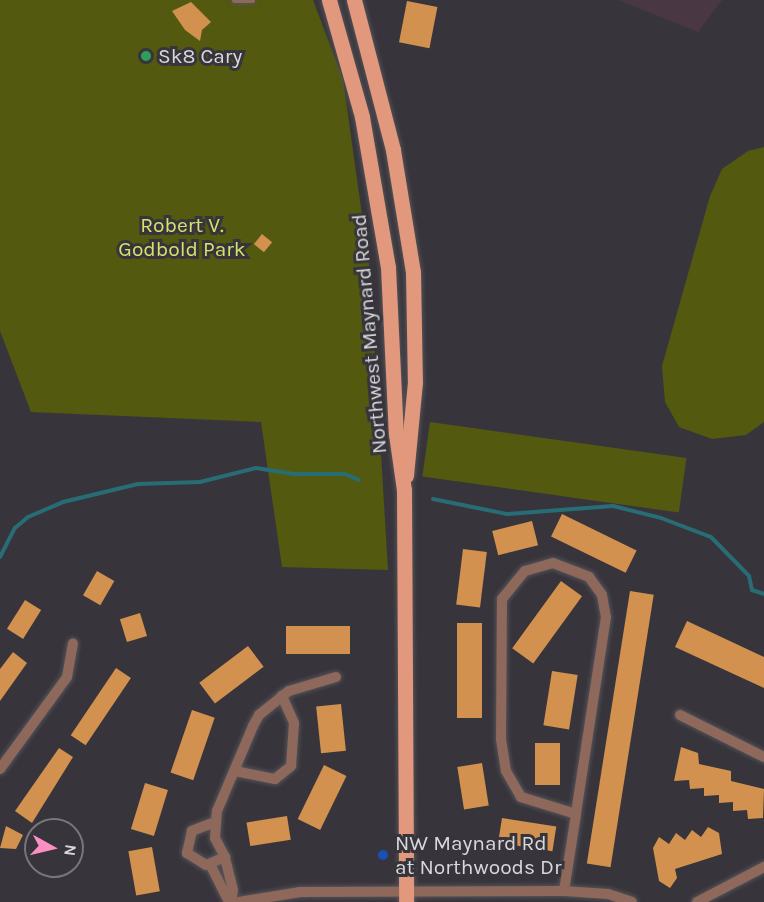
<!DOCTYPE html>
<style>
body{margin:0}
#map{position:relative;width:764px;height:902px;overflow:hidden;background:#37353b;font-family:Karla,sans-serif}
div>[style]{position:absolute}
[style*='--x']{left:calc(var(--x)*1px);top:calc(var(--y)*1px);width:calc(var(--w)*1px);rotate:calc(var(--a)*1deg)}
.industrial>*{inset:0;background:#493844}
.green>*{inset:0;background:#53590f;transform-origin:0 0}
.stream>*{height:4px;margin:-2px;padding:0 2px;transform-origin:2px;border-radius:2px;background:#286d75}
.building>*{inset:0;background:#d2914e;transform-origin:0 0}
.roads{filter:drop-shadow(0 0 2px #545258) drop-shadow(0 0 2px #545258)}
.lane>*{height:5px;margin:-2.5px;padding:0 2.5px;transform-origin:2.5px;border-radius:2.5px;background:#8d685b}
.street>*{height:10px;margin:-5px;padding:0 5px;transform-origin:5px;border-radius:5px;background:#8d685b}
.primary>*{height:15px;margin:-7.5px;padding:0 7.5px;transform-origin:7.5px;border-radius:7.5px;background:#e2987c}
.dots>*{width:16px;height:16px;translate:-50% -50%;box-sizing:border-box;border:3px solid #37353b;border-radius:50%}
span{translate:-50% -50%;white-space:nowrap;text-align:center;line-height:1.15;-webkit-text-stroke:6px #37353b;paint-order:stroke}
.poi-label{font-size:21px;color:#d9d8dc}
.left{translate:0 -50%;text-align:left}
.park-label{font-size:21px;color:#d5e36b}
.street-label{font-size:21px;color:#d9d8dc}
.north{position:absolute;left:24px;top:818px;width:60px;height:60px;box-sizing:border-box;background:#37353b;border:2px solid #78767b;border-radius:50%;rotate:98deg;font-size:16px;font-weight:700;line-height:24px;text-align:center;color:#d9d8dc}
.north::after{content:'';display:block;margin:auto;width:21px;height:27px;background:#fb8fc4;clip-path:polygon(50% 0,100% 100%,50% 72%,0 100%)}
</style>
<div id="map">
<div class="industrial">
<div style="clip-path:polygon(618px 0,722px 0,698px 32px)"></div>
</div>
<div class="green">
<div style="clip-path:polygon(0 0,313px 0,343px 79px,370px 272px,388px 570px,282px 567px,261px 422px,31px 412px,0 331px)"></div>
<div style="clip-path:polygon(764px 147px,764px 422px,746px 435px,712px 439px,679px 427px,665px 402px,662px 366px,710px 196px,722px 169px,748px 151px)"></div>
<div style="left:430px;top:422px;width:259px;height:55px;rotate:8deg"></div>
</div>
<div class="stream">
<div style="--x:433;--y:499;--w:76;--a:11.5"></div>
<div style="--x:507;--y:514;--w:106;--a:-4.3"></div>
<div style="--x:613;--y:506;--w:49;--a:14"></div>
<div style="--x:661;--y:518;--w:53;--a:20.8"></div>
<div style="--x:711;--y:537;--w:54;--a:45.7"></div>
<div style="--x:749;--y:576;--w:14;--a:78"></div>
<div style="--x:752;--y:590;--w:13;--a:18"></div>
<div style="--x:0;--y:557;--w:33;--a:-63"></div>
<div style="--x:15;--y:528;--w:17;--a:-40"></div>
<div style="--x:28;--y:517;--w:38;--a:-23"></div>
<div style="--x:63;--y:502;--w:77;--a:-13.5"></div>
<div style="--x:138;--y:484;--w:62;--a:-1.8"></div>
<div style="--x:200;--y:482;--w:58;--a:-14"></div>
<div style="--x:256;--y:468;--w:37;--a:9"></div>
<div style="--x:293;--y:474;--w:52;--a:0"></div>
<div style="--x:345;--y:474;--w:15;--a:23"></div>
</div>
<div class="building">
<div style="left:407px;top:1px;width:31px;height:42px;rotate:11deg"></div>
<div style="clip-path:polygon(191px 2px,211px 22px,202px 30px,200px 41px,185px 30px,172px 11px)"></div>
<div style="left:262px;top:234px;width:13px;height:13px;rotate:39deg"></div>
<div style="left:562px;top:514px;width:83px;height:25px;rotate:26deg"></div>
<div style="left:532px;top:521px;width:25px;height:41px;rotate:76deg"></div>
<div style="left:463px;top:549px;width:24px;height:56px;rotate:7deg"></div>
<div style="left:97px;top:571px;width:20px;height:28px;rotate:30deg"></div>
<div style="left:561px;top:581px;width:26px;height:83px;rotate:36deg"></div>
<div style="left:630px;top:591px;width:24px;height:276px;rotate:9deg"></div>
<div style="left:25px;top:600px;width:19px;height:34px;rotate:32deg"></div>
<div style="left:140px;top:613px;width:24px;height:21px;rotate:73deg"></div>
<div style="clip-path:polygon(687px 621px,764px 657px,764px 688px,675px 647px)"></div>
<div style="left:457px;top:623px;width:25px;height:95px"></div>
<div style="left:350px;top:626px;width:28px;height:64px;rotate:90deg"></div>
<div style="left:248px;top:646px;width:26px;height:61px;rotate:53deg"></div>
<div style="clip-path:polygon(13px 652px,27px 663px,0 701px,0 669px)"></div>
<div style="left:116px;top:668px;width:18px;height:81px;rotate:34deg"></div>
<div style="left:552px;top:671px;width:26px;height:55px;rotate:9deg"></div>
<div style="left:341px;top:704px;width:47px;height:25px;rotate:84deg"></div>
<div style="left:192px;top:710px;width:24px;height:66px;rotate:19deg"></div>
<div style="left:535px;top:743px;width:25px;height:42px"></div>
<div style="clip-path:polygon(681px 747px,698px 753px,699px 764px,731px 771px,731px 781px,764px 789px,763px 818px,748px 819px,747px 810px,733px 811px,733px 802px,719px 803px,719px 795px,704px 796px,704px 788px,690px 789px,689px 780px,674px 781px)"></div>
<div style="clip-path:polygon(59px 748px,73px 757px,32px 823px,15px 811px)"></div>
<div style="left:482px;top:763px;width:43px;height:25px;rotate:81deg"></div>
<div style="left:324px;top:765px;width:25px;height:60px;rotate:26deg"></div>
<div style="left:145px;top:783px;width:24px;height:48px;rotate:17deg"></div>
<div style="left:287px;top:816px;width:24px;height:41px;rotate:81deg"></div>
<div style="left:502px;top:818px;width:55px;height:25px;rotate:9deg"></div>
<div style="clip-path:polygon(6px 826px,23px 835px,16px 849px,0 848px)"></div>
<div style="clip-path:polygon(708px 827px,719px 833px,722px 854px,675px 869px,677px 878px,670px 888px,659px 881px,653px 848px,659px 837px,669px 844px,676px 833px,685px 840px,692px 830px,701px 837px)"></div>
<div style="left:152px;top:847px;width:45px;height:24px;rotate:80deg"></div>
</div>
<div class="roads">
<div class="lane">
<div style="--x:234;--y:0;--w:18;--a:0"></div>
</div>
<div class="street">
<div style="--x:553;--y:563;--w:39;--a:21"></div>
<div style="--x:589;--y:577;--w:22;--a:54"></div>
<div style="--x:602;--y:595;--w:22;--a:80"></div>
<div style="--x:606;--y:617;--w:199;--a:98.7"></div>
<div style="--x:576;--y:814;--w:58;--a:-162.8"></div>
<div style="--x:521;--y:797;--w:30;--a:-120"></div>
<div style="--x:506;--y:771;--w:32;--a:-99"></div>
<div style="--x:501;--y:739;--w:140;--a:-89.6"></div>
<div style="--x:502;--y:599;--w:36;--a:-51"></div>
<div style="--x:525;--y:571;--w:29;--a:-16"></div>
<div style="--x:680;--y:715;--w:94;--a:26.6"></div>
<div style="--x:0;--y:769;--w:114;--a:-53.9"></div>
<div style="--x:67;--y:677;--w:34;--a:-80"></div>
<div style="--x:235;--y:771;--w:41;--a:11.3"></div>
<div style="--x:275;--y:779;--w:21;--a:-39"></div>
<div style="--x:291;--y:766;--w:43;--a:-86"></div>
<div style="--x:294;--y:723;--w:30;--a:-114"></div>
<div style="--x:215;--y:822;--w:25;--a:159"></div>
<div style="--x:192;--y:831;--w:23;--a:103"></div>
<div style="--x:187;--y:853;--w:22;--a:32"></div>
<div style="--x:206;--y:865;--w:21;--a:-23"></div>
<div style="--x:210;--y:864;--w:42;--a:63.4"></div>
<div style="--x:564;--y:891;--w:78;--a:-81.1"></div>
<div style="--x:231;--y:902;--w:12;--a:-81"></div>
<div style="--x:233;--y:890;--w:34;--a:-104"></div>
<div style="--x:225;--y:857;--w:21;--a:-118"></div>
<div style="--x:215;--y:838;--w:27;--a:-86"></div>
<div style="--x:217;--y:811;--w:92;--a:-67"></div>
<div style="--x:253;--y:726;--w:13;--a:-61"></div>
<div style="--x:259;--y:715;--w:38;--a:-39"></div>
<div style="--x:289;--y:691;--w:49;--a:-16.6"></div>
<div style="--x:239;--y:902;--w:62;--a:-9.3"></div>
<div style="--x:300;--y:892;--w:264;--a:-0.2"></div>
<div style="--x:564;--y:891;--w:44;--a:3.9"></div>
<div style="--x:608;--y:894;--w:25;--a:18"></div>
<div style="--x:697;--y:902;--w:76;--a:-27.6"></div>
</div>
<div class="primary">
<div style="--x:329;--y:0;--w:122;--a:74.2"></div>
<div style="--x:362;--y:117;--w:152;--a:80.2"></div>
<div style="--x:388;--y:267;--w:167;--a:87.3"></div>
<div style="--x:396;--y:434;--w:57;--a:81.9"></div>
<div style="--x:404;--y:490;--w:412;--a:89.7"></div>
<div style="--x:354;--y:0;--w:155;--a:75.4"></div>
<div style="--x:393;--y:150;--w:124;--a:80.7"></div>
<div style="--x:413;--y:272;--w:110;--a:89"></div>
<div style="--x:415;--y:382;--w:94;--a:95.5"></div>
</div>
</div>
<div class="dots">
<div style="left:146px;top:56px;background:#2e9e5b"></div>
<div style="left:383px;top:855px;background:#1a4fb4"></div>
</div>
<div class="poi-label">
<span class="left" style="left:158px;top:56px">Sk8 Cary</span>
<span class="left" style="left:395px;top:855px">NW Maynard Rd<br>at Northwoods Dr</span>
</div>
<div class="park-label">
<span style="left:182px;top:237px">Robert V.<br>Godbold Park</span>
</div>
<div class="street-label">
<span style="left:369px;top:334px;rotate:-95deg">Northwest Maynard Road</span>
</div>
<div class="north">N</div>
</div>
